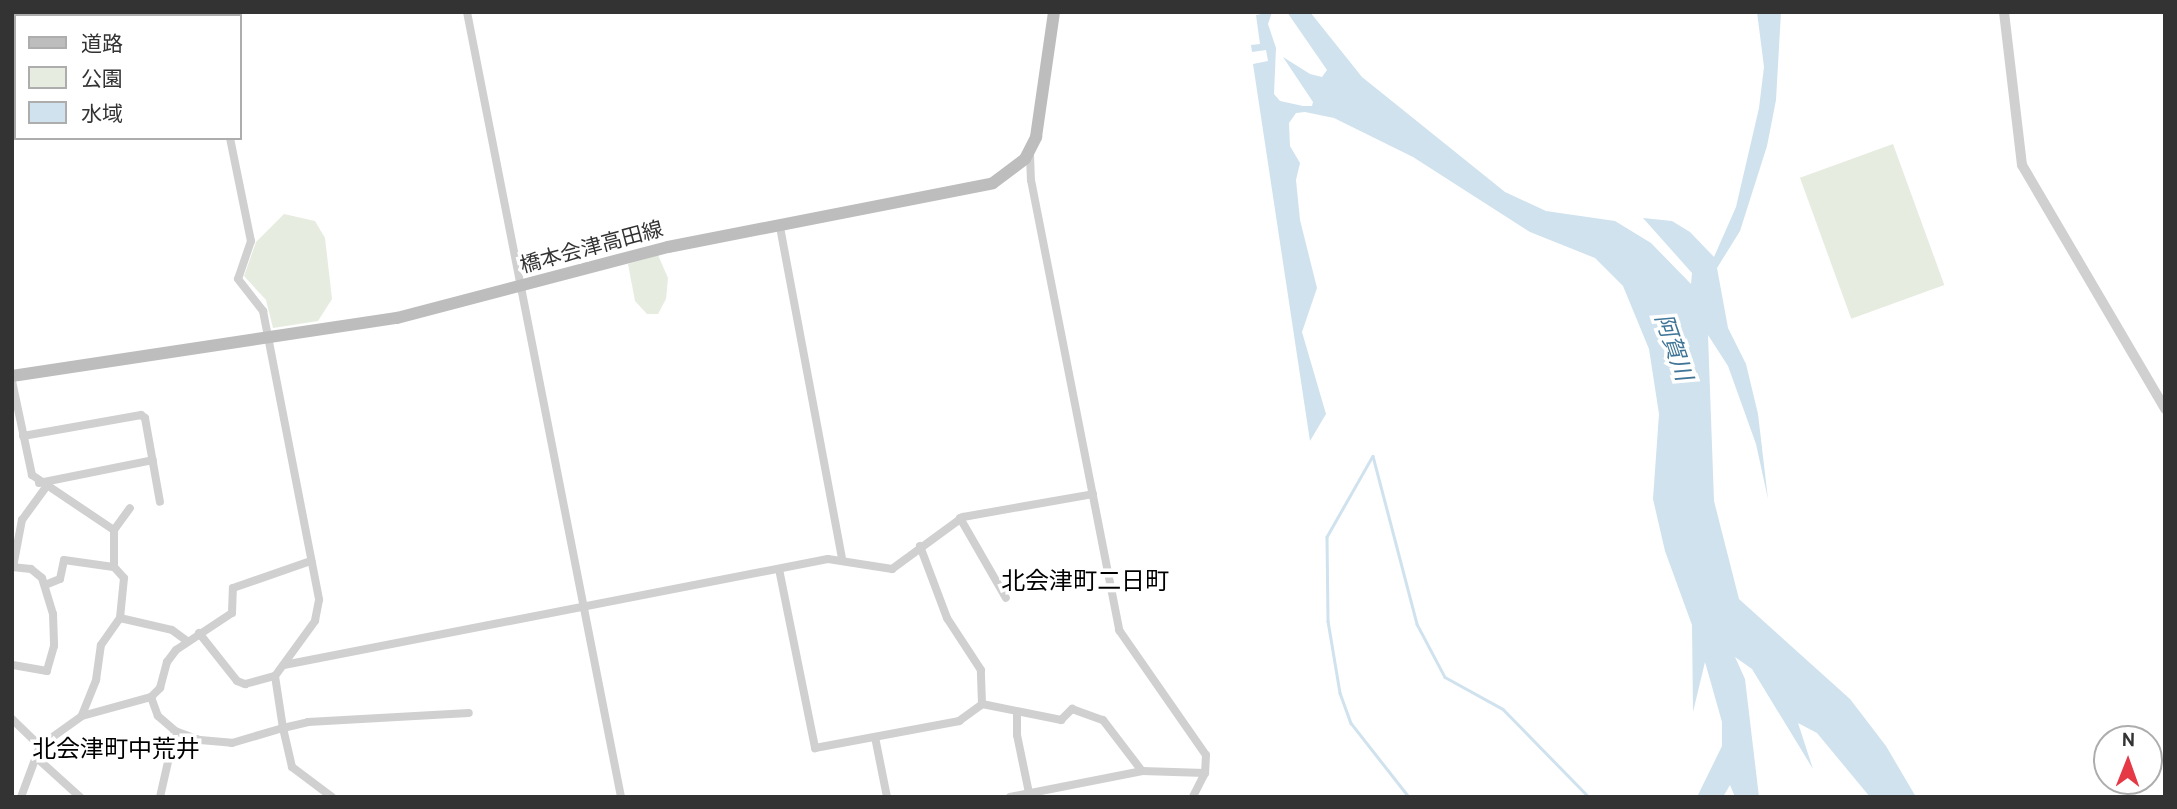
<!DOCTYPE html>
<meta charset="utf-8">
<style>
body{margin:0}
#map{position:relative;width:2177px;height:809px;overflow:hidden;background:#fff;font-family:Overpass,"Noto Sans JP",sans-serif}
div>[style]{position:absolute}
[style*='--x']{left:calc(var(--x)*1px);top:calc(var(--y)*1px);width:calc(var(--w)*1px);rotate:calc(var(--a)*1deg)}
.green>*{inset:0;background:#e6ecdf;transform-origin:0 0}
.water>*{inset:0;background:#cfe2ee}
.stream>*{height:2.5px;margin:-1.25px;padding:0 1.25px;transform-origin:1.25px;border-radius:1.25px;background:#cfe2ee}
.minor>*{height:8px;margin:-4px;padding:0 4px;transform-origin:4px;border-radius:4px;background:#d0d0d0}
.tertiary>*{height:10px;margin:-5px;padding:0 5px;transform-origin:5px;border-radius:5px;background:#d0d0d0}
.secondary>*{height:12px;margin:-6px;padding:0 6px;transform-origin:6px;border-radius:6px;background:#bdbdbd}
span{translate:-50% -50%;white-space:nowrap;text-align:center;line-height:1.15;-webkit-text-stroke:7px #fff;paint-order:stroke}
.street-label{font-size:21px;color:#333}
.water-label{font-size:23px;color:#3f7597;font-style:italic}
.quarter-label{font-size:24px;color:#000}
.frame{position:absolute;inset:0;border:14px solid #333;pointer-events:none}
.legend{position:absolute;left:14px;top:14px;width:228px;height:126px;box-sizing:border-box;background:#fff;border:2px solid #adadad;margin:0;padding:9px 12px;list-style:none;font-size:21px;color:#333}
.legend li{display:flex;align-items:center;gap:14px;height:35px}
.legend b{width:35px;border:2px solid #adadad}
.north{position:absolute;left:2093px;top:725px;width:70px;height:70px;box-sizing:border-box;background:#fff;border:2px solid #adadad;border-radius:50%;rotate:1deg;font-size:19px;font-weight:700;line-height:28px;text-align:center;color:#333}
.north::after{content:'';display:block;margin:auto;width:24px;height:32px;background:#e63946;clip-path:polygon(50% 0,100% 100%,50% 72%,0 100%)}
</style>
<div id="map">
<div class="green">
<div style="left:1893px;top:144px;width:150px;height:99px;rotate:70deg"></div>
<div style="clip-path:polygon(284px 214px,315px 221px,325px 238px,332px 299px,318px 321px,273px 328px,266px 300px,244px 276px,256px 242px)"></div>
<div style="clip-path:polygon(658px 255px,668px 278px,666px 299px,658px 314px,647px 314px,635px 301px,628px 264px)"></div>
</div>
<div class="water">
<div style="clip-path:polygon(1272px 12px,1268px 24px,1276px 48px,1274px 94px,1280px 101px,1303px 106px,1312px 106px,1313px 102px,1283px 57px,1310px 74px,1322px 77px,1327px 70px,1287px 12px,1310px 12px,1362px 77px,1505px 192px,1546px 211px,1615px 221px,1651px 243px,1691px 284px,1692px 273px,1643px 218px,1672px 221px,1690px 232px,1714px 257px,1736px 207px,1759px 108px,1764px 67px,1757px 12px,1781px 12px,1776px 100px,1767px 146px,1740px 231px,1717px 268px,1728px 328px,1746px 364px,1758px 414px,1768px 499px,1756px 444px,1728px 366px,1708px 335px,1714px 501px,1739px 599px,1850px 699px,1886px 746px,1916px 797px,1870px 797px,1817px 733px,1798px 723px,1813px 769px,1752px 669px,1735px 657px,1745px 679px,1759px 797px,1735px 797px,1730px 785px,1723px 797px,1697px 797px,1722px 746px,1722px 722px,1705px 662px,1693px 712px,1692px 625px,1665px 551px,1653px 499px,1659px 414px,1649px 349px,1623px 286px,1595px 258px,1530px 232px,1413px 157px,1334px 118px,1305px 112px,1296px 113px,1289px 123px,1290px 146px,1300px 163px,1296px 180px,1300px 220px,1317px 288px,1302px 332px,1326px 414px,1310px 441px,1253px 64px,1268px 61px,1266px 50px,1252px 52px,1251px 45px,1260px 44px,1256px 15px)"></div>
</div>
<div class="stream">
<div style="--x:1373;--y:456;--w:174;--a:75.3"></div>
<div style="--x:1417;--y:624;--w:60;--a:62.2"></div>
<div style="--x:1445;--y:677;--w:66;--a:28.9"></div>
<div style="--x:1503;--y:709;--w:123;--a:45.7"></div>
<div style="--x:1373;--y:456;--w:93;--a:119.6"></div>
<div style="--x:1327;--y:537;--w:84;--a:89.3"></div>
<div style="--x:1328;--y:621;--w:73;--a:80.5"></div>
<div style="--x:1340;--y:693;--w:32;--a:70"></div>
<div style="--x:1351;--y:723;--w:94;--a:51.9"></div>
</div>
<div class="minor">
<div style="--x:207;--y:12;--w:4;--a:76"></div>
<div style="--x:467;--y:12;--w:800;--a:78.9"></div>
<div style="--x:12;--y:58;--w:4;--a:-14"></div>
<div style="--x:230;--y:138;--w:105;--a:78.5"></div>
<div style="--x:251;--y:241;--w:40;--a:108.9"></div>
<div style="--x:238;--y:279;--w:41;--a:52"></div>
<div style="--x:263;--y:311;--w:294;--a:79"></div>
<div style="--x:319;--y:600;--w:21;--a:101"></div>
<div style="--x:315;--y:621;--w:68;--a:126"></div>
<div style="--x:275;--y:676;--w:53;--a:81.3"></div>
<div style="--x:283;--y:728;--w:26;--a:-13"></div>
<div style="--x:308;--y:722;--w:161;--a:-3.2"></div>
<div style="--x:1030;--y:154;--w:26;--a:88"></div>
<div style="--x:1031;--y:180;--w:459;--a:78.9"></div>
<div style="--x:1119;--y:630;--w:152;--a:55.2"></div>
<div style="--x:1206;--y:755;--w:18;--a:93"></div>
<div style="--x:1205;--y:773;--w:27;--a:117"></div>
<div style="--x:780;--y:227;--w:338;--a:79.4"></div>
<div style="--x:12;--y:381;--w:96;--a:78"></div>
<div style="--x:32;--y:475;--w:99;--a:33.9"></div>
<div style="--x:23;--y:436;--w:120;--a:-10.1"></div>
<div style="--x:141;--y:415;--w:5;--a:37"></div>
<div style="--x:145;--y:418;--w:85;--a:79.9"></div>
<div style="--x:39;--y:483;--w:116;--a:-11.4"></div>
<div style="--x:960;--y:518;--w:92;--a:60.1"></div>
<div style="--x:12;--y:567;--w:19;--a:6"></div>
<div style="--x:31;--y:569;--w:14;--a:39"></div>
<div style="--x:42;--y:578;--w:38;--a:73"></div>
<div style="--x:53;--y:614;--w:32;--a:88"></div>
<div style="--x:54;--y:646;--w:26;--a:106"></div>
<div style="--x:47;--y:671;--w:36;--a:-170"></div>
<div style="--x:13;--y:567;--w:48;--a:-79.2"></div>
<div style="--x:22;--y:520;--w:41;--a:-54"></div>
<div style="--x:779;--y:569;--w:183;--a:78.6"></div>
<div style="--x:815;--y:748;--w:147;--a:-10.6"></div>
<div style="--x:959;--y:721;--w:29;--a:-36"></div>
<div style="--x:982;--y:704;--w:34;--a:-92"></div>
<div style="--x:981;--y:670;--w:62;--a:-123.2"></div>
<div style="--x:947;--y:618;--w:77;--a:-110.6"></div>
<div style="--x:45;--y:585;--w:16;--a:-22"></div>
<div style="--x:60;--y:579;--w:19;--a:-78"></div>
<div style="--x:64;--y:560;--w:50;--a:8"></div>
<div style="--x:120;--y:618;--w:53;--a:13"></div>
<div style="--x:172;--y:630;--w:19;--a:36"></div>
<div style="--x:199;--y:633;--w:61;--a:51.6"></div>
<div style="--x:237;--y:681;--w:9;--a:21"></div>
<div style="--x:245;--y:684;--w:31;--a:-15"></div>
<div style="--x:284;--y:665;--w:554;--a:-11.03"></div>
<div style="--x:828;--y:559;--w:65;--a:8.9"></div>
<div style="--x:892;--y:569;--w:88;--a:-36.2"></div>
<div style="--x:963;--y:517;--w:132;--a:-10"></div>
<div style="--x:151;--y:697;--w:13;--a:-45"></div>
<div style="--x:160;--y:688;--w:27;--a:-75"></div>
<div style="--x:167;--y:662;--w:15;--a:-53"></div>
<div style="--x:176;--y:650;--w:67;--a:-33.5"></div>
<div style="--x:232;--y:613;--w:25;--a:-88"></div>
<div style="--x:233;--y:588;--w:83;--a:-19.1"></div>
<div style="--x:982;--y:704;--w:81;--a:11.4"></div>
<div style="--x:1061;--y:720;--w:16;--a:-45"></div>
<div style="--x:1072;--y:709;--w:33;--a:20"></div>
<div style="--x:1103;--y:720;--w:64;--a:52.6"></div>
<div style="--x:1017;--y:712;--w:23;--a:90"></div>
<div style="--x:1017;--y:735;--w:59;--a:78.3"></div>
<div style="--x:82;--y:715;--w:38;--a:-68"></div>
<div style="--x:96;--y:680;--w:35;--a:-82"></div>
<div style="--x:101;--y:645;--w:33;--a:-55"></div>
<div style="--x:120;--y:618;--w:40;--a:-84.3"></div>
<div style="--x:124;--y:578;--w:15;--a:-132"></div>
<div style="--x:114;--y:567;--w:37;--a:-90"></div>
<div style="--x:114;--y:530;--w:27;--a:-54"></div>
<div style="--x:12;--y:719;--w:39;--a:44"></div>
<div style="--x:40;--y:746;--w:54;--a:110.4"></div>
<div style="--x:175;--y:731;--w:27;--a:20"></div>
<div style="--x:200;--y:740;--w:32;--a:5"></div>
<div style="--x:232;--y:743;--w:53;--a:-16.4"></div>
<div style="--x:283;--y:728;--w:40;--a:77"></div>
<div style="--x:292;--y:767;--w:50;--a:36.9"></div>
<div style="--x:875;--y:737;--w:61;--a:78.7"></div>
<div style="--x:40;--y:746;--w:52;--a:-35.5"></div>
<div style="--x:82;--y:716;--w:72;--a:-15.4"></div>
<div style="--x:151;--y:697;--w:20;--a:70"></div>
<div style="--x:158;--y:716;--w:23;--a:41"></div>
<div style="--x:175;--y:731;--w:68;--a:102.8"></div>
<div style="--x:38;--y:759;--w:57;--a:42.1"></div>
<div style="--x:1010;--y:797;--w:135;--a:-11.1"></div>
<div style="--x:1142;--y:771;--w:63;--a:1.8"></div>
</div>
<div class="tertiary">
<div style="--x:2004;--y:12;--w:154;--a:83.3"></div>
<div style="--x:2022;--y:165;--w:283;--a:59.6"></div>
</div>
<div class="secondary">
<div style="--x:12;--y:376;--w:389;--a:-8.6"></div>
<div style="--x:397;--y:318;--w:280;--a:-14.7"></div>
<div style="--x:668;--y:247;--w:331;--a:-11.1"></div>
<div style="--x:993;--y:183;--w:40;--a:-37"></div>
<div style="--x:1025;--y:159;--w:25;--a:-63"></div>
<div style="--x:1036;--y:137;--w:126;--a:-81.8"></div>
</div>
<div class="street-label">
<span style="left:592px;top:249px;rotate:-15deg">橋本会津高田線</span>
</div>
<div class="water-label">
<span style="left:1671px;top:348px;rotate:71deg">阿賀川</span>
</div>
<div class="quarter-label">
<span style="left:1085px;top:584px">北会津町二日町</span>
<span style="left:116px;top:752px">北会津町中荒井</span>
</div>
<div class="frame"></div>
<ul class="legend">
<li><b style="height:9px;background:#bdbdbd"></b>道路</li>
<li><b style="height:19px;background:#e6ecdf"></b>公園</li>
<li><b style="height:19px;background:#cfe2ee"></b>水域</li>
</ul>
<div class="north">N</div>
</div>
